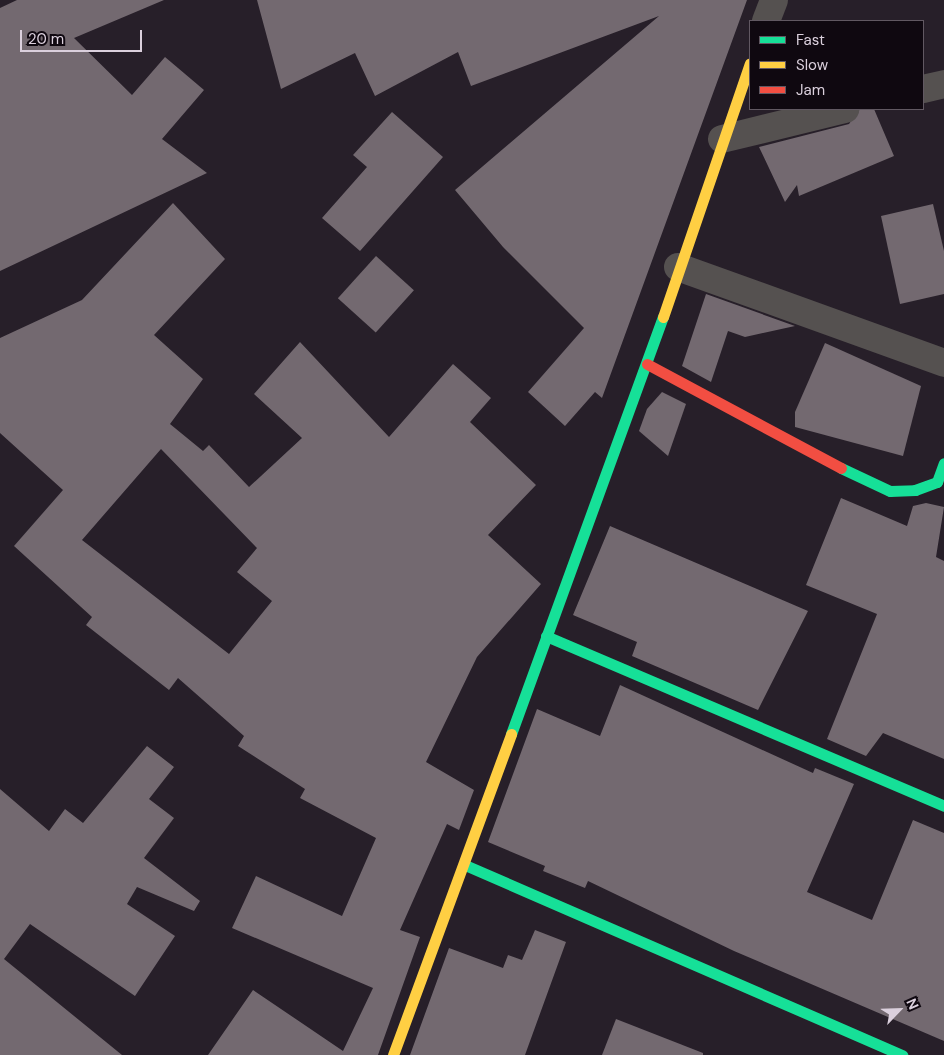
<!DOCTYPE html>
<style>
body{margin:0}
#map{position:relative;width:944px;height:1055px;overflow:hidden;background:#271f29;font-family:"DM Sans",sans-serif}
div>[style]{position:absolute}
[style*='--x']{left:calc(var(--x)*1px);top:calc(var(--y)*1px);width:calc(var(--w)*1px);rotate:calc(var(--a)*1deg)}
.building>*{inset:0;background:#736970;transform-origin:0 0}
.street>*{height:28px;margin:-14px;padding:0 14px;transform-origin:14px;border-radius:14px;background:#555150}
.fast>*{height:11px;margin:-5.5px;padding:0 5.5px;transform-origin:5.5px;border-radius:5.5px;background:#16e098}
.slow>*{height:11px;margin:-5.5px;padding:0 5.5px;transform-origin:5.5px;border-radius:5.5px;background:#ffcf43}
.jam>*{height:11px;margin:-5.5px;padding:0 5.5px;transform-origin:5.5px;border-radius:5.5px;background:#f24e42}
span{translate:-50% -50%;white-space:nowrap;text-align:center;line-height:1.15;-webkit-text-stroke:5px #0f0810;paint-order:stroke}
.legend{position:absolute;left:749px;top:20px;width:175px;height:90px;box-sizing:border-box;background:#0f0810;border:1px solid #615862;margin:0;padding:6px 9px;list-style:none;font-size:15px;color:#dbd0dd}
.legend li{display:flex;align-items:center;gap:10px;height:25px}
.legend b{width:25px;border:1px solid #615862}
.north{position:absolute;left:874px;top:985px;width:50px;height:50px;-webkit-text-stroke:4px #0f0810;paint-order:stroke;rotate:66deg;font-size:14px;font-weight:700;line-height:20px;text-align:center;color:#dbd0dd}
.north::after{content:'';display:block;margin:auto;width:18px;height:22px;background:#dbd0dd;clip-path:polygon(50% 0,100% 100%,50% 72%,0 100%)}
.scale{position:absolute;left:20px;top:30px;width:122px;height:22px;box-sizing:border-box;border:2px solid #dbd0dd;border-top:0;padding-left:6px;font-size:15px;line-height:18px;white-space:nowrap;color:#dbd0dd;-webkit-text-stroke:4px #0f0810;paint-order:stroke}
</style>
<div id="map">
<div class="building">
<div style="clip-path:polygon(17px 0,164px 0,74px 38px,132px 95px,165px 57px,204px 90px,162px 139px,207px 173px,0 271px,0 8px)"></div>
<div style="clip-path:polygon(257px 0,747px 0,602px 398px,595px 392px,565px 426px,528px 392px,584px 328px,503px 247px,455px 190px,659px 16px,471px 86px,458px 52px,375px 96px,355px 53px,281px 89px)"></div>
<div style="clip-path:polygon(860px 109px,874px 109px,894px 156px,799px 196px,797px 185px,785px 202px,759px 147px,849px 124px)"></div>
<div style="clip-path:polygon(392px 112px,443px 157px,360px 251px,322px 218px,367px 167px,353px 155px)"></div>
<div style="clip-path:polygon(evenodd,173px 203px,225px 259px,154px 335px,203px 379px,170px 424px,203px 451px,209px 445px,249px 487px,302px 438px,254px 394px,300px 342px,389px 437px,453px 364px,491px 398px,470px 422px,536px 485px,488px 535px,541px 584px,477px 657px,426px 762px,474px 790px,459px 830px,447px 824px,400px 930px,420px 937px,378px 1055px,208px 1055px,253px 990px,343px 1051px,373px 988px,232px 928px,256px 876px,342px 916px,376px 838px,300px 798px,305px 789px,238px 746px,244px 736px,178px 678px,169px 690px,86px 625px,92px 617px,14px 546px,63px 490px,0 433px,0 338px,82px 300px,173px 203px,161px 449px,257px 548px,237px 572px,272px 601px,229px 654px,82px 540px,161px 449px)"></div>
<div style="clip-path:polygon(933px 204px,944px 251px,944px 294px,900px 304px,881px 216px)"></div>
<div style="left:376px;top:256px;width:51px;height:57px;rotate:42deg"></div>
<div style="clip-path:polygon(706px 294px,795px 326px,745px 337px,728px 331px,711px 382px,682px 366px)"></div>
<div style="clip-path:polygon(825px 343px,921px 386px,903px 456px,795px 427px,795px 412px)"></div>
<div style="clip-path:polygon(662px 392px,686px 404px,668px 456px,639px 431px,647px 409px)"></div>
<div style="clip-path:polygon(841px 498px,907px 526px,913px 506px,926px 503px,944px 507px,936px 557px,944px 561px,944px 759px,883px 733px,866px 756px,827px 739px,877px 614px,806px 585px)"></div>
<div style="clip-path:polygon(610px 526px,808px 611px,758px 710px,632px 656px,637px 642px,573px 615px)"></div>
<div style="clip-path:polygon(620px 685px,813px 773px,815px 768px,854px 784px,807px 892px,872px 920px,913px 820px,944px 833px,944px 1041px,734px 951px,588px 881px,585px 888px,543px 871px,545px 866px,488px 842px,537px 709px,600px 736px)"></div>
<div style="clip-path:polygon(147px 746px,174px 767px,149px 799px,174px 818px,144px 858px,200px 901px,194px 911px,137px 887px,127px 904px,175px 936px,135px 996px,30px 924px,4px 959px,122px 1055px,0 1055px,0 789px,49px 831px,65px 809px,83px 823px)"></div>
<div style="clip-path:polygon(535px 930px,566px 942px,525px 1055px,410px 1055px,449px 948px,503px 968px,508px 955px,522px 960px)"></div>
<div style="clip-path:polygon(616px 1019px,703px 1053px,703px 1055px,602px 1055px)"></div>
</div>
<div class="street">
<div style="--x:766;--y:21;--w:22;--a:-69"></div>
<div style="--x:923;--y:89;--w:22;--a:-13"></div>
<div style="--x:722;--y:139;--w:127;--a:-13.7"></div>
<div style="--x:678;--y:267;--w:283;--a:19.8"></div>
</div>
<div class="fast">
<div style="--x:841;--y:468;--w:54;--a:25.1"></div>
<div style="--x:890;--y:491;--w:25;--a:-2"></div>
<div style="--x:915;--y:490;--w:23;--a:-20"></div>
<div style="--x:937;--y:482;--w:20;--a:-70"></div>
<div style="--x:546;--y:636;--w:433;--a:23.1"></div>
<div style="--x:511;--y:734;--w:444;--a:-70"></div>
<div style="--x:465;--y:865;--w:477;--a:23.5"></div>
</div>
<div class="slow">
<div style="--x:663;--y:317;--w:268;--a:-71.1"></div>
<div style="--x:393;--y:1055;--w:342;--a:-69.8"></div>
</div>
<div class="jam">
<div style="--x:647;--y:364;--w:220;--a:28.2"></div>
</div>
<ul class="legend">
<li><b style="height:6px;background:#16e098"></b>Fast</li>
<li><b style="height:6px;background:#ffcf43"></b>Slow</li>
<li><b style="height:6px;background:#f24e42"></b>Jam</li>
</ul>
<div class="north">N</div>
<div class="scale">20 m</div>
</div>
